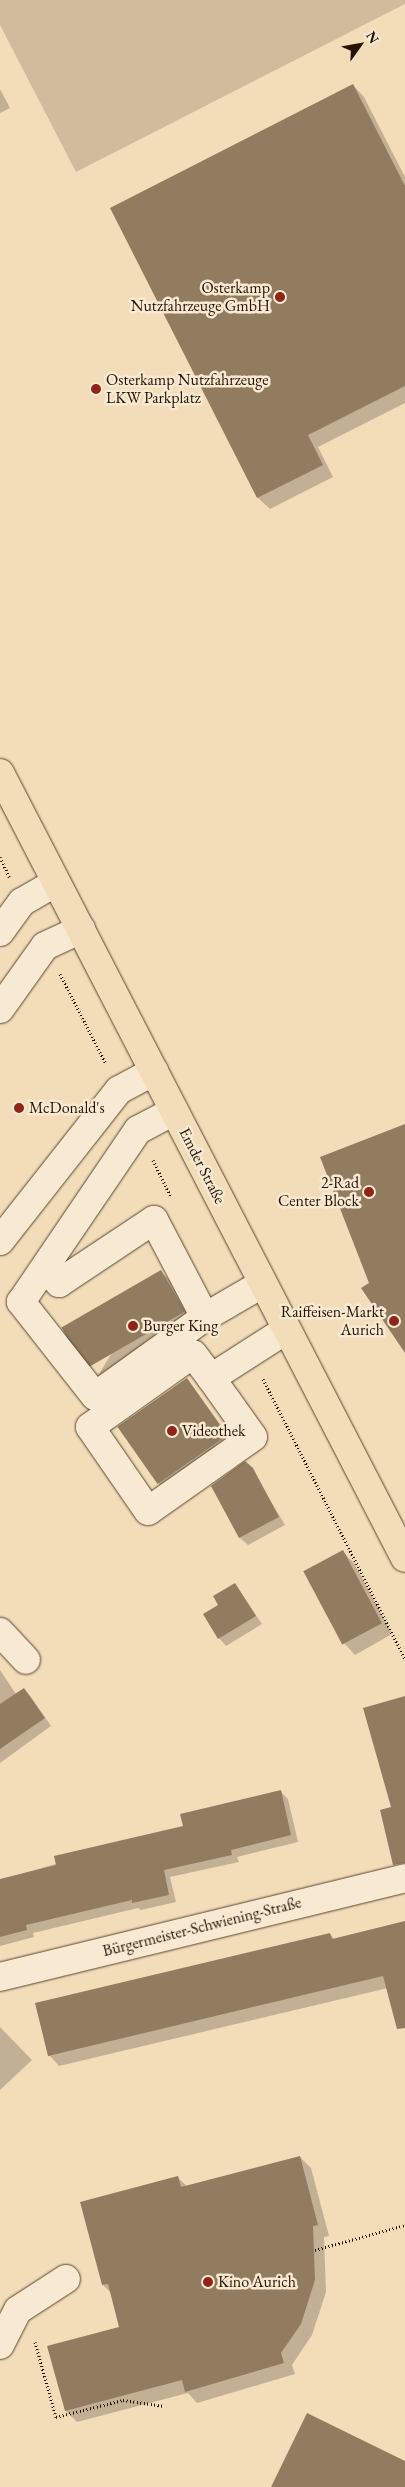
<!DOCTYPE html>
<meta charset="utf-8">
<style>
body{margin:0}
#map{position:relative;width:405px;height:2487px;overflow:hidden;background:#f3ddb9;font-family:"EB Garamond",serif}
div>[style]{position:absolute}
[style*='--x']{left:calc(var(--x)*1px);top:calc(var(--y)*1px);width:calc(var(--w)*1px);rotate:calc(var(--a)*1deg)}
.green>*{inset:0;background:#d0bb9a}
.shadow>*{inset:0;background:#0003}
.building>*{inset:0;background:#917c60;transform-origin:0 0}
.path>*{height:3px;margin-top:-1.5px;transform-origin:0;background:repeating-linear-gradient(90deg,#261300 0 1px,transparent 0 3.5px)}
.roads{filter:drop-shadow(0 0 1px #59462e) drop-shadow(0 0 1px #59462e)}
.minor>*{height:28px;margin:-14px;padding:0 14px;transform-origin:14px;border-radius:14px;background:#f7e9d2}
.major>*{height:28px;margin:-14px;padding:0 14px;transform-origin:14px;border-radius:14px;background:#f3ddb9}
.dots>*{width:14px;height:14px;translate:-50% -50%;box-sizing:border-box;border:2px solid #f7e9d2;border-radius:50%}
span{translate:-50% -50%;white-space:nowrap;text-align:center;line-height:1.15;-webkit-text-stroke:5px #f7e9d2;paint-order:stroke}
.poi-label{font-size:16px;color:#261300}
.right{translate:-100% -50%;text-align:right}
.left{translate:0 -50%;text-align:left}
.street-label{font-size:16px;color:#261300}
.north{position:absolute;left:335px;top:20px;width:50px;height:50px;-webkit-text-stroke:4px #f7e9d2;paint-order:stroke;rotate:58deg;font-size:14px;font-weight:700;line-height:20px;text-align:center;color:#261300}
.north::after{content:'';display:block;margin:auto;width:18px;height:22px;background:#261300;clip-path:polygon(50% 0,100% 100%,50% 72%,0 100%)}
</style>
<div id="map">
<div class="green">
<div style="clip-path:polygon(0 0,405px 0,405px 4px,76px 172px,0 25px)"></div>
</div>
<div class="shadow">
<div style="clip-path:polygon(353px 85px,364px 97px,405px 177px,405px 403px,318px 447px,333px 477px,270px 509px,258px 498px,111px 208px)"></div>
<div style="clip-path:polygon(0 89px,10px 108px,0 113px)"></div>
<div style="clip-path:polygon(161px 1272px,171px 1281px,194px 1323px,109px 1384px,99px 1374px)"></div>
<div style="clip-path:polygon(187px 1379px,236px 1446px,169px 1494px,159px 1484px)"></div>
<div style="clip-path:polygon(253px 1471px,285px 1525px,248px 1545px,240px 1538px,212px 1486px)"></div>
<div style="clip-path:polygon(343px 1552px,354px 1563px,392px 1634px,355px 1655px,344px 1643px,305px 1572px)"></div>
<div style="clip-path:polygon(235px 1584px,262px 1624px,226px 1646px,219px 1638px,220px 1605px)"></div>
<div style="clip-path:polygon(0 1670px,16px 1694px,24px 1689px,31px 1697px,51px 1726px,0 1763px)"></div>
<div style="clip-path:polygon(280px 1791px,288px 1799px,298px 1842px,237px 1857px,239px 1862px,170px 1877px,176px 1902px,141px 1910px,138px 1908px,33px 1933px,34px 1937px,0 1946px,0 1880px,184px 1827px)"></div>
<div style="clip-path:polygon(405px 1922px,405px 2007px,388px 1988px,59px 2066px,49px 2055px,330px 1934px,335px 1940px)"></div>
<div style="clip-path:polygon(0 2027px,32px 2060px,0 2090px)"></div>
<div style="clip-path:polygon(300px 2157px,311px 2168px,329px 2236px,324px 2237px,326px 2292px,312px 2335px,292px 2365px,295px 2374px,197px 2403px,188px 2393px,77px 2422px,66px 2411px,49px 2347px,120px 2328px,111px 2293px,103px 2285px,178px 2178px,187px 2186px)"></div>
</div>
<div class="building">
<div style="clip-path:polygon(353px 84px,405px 186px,405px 386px,308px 435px,323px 465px,257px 498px,110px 208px)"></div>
<div style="clip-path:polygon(405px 1124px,405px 1353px,361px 1288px,369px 1283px,320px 1157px)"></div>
<div style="left:161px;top:1270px;width:48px;height:115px;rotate:60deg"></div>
<div style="left:187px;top:1378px;width:70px;height:85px;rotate:55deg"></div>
<div style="clip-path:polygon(245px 1461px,253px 1468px,279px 1517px,239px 1538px,211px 1486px)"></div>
<div style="left:343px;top:1550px;width:83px;height:45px;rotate:62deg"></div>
<div style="clip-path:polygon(235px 1583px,256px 1616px,218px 1639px,203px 1614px,218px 1605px,213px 1596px)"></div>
<div style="clip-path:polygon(24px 1688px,45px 1718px,0 1749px,0 1704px)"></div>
<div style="clip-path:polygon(405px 1696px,405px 1863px,393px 1865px,380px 1810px,391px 1807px,363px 1708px)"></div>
<div style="clip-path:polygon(281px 1790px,291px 1835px,231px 1850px,232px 1855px,164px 1870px,169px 1895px,132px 1903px,132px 1900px,26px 1925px,27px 1930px,0 1937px,0 1879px,56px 1865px,54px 1856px,183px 1826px,180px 1814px)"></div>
<div style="clip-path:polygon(405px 1921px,405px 2028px,397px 2029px,383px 1976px,48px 2056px,35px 2003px,330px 1933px,332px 1939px)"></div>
<div style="clip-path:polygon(300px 2156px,318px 2225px,313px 2226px,315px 2280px,301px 2324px,281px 2353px,284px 2363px,185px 2392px,182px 2380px,65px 2411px,47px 2346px,119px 2327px,108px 2284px,102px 2285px,80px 2202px,178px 2176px,181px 2187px)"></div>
<div style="clip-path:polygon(307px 2413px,405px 2461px,405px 2487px,271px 2487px)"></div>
</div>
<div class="path">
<div style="--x:0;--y:857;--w:23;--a:65"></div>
<div style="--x:60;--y:974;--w:101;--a:62.9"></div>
<div style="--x:153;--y:1160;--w:41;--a:64.1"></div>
<div style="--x:263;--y:1379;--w:314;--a:63.1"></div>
<div style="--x:315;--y:2250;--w:93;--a:-15.5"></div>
<div style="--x:35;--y:2342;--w:78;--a:74.4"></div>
<div style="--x:56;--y:2417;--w:69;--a:-14.2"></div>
<div style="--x:123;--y:2400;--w:41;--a:8.3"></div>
</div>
<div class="roads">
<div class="minor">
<div style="--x:0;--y:932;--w:37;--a:-54"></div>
<div style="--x:22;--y:902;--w:39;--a:-30"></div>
<div style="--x:0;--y:1009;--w:77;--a:-54.5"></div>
<div style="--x:45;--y:946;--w:40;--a:-25"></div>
<div style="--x:0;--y:1241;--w:192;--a:-51.8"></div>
<div style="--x:119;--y:1090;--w:40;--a:-28"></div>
<div style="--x:46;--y:1268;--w:20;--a:49"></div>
<div style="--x:59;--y:1283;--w:114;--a:-33.6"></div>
<div style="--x:154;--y:1220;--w:110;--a:62.3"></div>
<div style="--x:205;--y:1317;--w:135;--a:144.3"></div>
<div style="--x:95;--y:1396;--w:120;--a:-128.2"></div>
<div style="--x:21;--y:1302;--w:208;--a:-55.8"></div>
<div style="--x:138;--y:1130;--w:41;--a:-27.8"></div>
<div style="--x:205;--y:1317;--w:66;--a:-30.1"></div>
<div style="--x:211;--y:1378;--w:72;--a:54.6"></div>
<div style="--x:253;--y:1437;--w:128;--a:144.8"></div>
<div style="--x:148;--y:1511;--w:102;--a:-124.6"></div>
<div style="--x:90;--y:1427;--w:126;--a:-35.3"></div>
<div style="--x:193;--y:1354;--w:30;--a:53"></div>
<div style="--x:211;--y:1378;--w:89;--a:-32.6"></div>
<div style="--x:0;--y:1632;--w:38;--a:47"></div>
<div style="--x:0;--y:1977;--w:417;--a:-13.7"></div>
<div style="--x:0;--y:2345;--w:39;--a:-63"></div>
<div style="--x:18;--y:2310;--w:57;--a:-32.9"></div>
</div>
<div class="major">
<div style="--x:0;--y:773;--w:883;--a:62.71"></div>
</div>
</div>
<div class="dots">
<div style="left:280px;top:297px;background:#8f2418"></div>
<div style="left:96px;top:389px;background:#8f2418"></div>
<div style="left:19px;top:1108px;background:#8f2418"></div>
<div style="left:369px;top:1192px;background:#8f2418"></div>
<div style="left:394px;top:1321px;background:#8f2418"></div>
<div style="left:133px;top:1326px;background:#8f2418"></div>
<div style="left:172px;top:1431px;background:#8f2418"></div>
<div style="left:208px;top:2282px;background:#8f2418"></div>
</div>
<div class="poi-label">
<span class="right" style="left:270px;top:297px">Osterkamp<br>Nutzfahrzeuge GmbH</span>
<span class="left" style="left:106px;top:389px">Osterkamp Nutzfahrzeuge<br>LKW Parkplatz</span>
<span class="left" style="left:29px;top:1108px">McDonald's</span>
<span class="right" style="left:359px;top:1192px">2-Rad<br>Center Block</span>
<span class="right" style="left:384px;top:1321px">Raiffeisen-Markt<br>Aurich</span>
<span class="left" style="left:143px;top:1326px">Burger King</span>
<span class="left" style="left:182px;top:1431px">Videothek</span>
<span class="left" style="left:218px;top:2282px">Kino Aurich</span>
</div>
<div class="street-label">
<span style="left:202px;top:1166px;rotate:63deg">Emder Straße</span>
<span style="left:202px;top:1927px;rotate:-14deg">Bürgermeister-Schwiening-Straße</span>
</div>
<div class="north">N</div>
</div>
